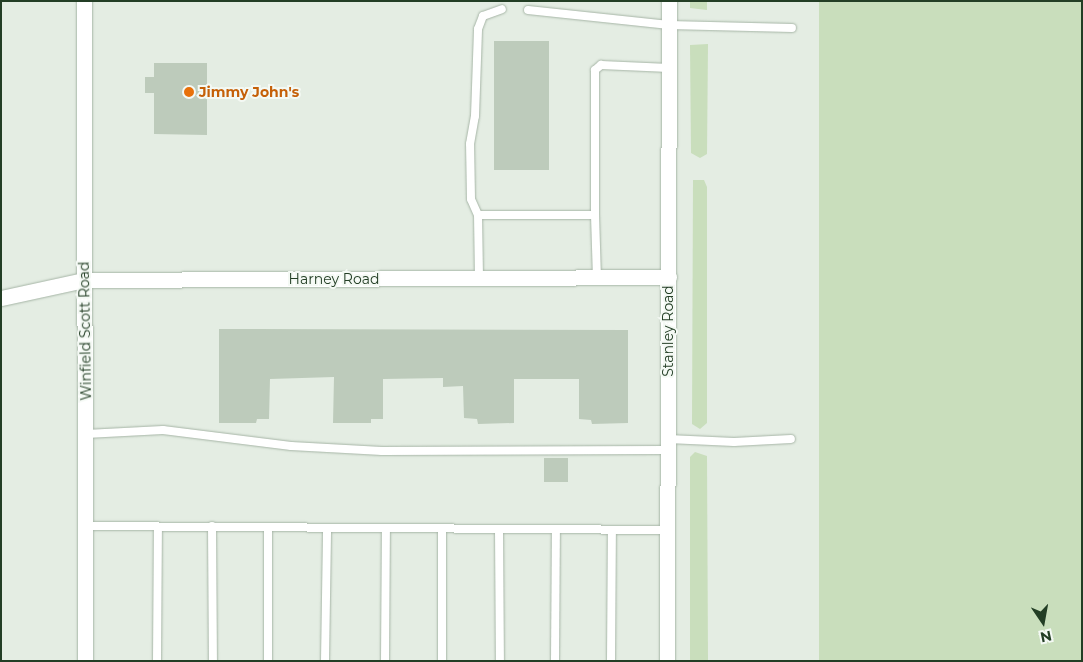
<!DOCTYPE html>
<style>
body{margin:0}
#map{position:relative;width:1083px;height:662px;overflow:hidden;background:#e4ede3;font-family:Montserrat,sans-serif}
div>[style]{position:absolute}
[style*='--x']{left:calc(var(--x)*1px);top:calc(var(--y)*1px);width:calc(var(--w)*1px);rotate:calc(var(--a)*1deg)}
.green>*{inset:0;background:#c9debc;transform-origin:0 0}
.building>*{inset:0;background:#bdcbbb;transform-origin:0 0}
.roads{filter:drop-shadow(0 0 1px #a6b5a6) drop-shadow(0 0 1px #a6b5a6)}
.lane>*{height:8px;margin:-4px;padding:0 4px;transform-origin:4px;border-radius:4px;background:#fff}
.street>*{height:15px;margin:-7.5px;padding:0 7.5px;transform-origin:7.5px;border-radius:7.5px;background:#fff}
.secondary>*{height:15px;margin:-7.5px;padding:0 7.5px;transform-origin:7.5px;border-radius:7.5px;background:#fff}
.dots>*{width:14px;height:14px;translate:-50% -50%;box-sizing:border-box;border:2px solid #f4f9f4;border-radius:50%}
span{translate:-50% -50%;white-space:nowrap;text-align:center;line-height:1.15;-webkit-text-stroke:4px #f4f9f4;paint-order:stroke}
.food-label{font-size:14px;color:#c56008;font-weight:700}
.left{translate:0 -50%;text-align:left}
.street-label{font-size:14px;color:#233e25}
.frame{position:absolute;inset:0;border:2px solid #233e25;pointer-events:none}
.north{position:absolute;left:1018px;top:597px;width:50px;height:50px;-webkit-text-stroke:4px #f4f9f4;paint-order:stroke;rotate:168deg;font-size:14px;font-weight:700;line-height:20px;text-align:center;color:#233e25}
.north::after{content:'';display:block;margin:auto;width:18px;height:22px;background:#233e25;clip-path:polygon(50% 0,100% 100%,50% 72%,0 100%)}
</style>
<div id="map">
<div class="green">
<div style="clip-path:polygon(690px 1px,707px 1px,707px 10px,690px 8px)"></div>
<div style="left:819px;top:1px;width:263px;height:660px"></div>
<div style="clip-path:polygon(708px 44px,707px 154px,700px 158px,691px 153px,690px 45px)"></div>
<div style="clip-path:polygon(693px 180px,704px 180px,707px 187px,707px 423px,700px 429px,692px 424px)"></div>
<div style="clip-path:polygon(695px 452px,707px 456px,708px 661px,690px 661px,690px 457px)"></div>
</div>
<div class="building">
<div style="left:494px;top:41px;width:55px;height:129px"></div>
<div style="clip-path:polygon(154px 63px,207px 63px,207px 135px,154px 134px,154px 93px,145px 93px,145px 77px,154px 77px)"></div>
<div style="clip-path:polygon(219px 329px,628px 330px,628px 423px,592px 424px,591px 420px,579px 419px,579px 379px,514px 379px,514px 423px,478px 424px,477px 419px,464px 418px,463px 386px,443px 387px,443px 378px,383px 379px,383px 419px,371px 419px,371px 423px,333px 423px,334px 377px,270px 379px,269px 419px,257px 419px,256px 423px,219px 423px)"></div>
<div style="left:544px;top:458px;width:24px;height:24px"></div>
</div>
<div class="roads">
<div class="lane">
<div style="--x:528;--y:10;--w:142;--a:6.1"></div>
<div style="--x:669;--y:25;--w:123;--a:1.4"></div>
<div style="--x:478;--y:215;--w:17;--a:-114"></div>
<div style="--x:471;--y:199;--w:55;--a:-91"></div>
<div style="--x:470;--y:144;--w:28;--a:-80"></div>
<div style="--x:475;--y:116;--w:87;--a:-88"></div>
<div style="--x:478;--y:29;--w:14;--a:-69"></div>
<div style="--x:483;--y:16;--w:20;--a:-20"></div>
<div style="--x:595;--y:215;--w:145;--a:-90"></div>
<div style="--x:595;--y:70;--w:8;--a:-40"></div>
<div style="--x:601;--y:65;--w:68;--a:2.5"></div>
<div style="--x:479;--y:278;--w:63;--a:-90.9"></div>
<div style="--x:478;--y:215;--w:117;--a:0"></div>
<div style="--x:595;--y:215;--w:62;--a:88.2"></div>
<div style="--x:86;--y:434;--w:77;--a:-3"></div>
<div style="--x:163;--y:430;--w:129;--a:7.1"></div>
<div style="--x:291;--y:446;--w:91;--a:3.1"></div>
<div style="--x:382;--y:451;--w:285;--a:-0.2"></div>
<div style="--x:668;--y:439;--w:66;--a:2.6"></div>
<div style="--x:734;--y:442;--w:57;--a:-3"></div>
<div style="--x:85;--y:526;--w:581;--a:0.39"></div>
<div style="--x:212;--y:526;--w:135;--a:89.6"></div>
<div style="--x:499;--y:529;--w:132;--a:89.6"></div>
<div style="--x:157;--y:661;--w:134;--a:-89.6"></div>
<div style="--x:268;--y:661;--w:134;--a:-90"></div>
<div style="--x:325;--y:661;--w:133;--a:-89.1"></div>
<div style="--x:385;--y:661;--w:132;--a:-89.6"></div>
<div style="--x:442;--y:661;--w:132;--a:-90"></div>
<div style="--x:555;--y:661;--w:131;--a:-89.6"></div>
<div style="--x:611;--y:661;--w:131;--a:-89.6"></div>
</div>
<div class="street">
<div style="--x:84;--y:1;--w:660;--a:89.91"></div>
<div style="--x:1;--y:298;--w:85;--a:-12.2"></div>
<div style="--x:84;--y:280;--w:585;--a:-0.29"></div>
</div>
<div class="secondary">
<div style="--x:667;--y:661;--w:660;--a:-89.83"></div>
</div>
</div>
<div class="dots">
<div style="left:189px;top:92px;background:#e8710a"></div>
</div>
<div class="food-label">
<span class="left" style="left:199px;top:92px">Jimmy John's</span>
</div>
<div class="street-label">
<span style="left:334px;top:279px">Harney Road</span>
<span style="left:85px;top:331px;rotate:-91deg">Winfield Scott Road</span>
<span style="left:668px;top:331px;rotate:-90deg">Stanley Road</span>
</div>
<div class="frame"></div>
<div class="north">N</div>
</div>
